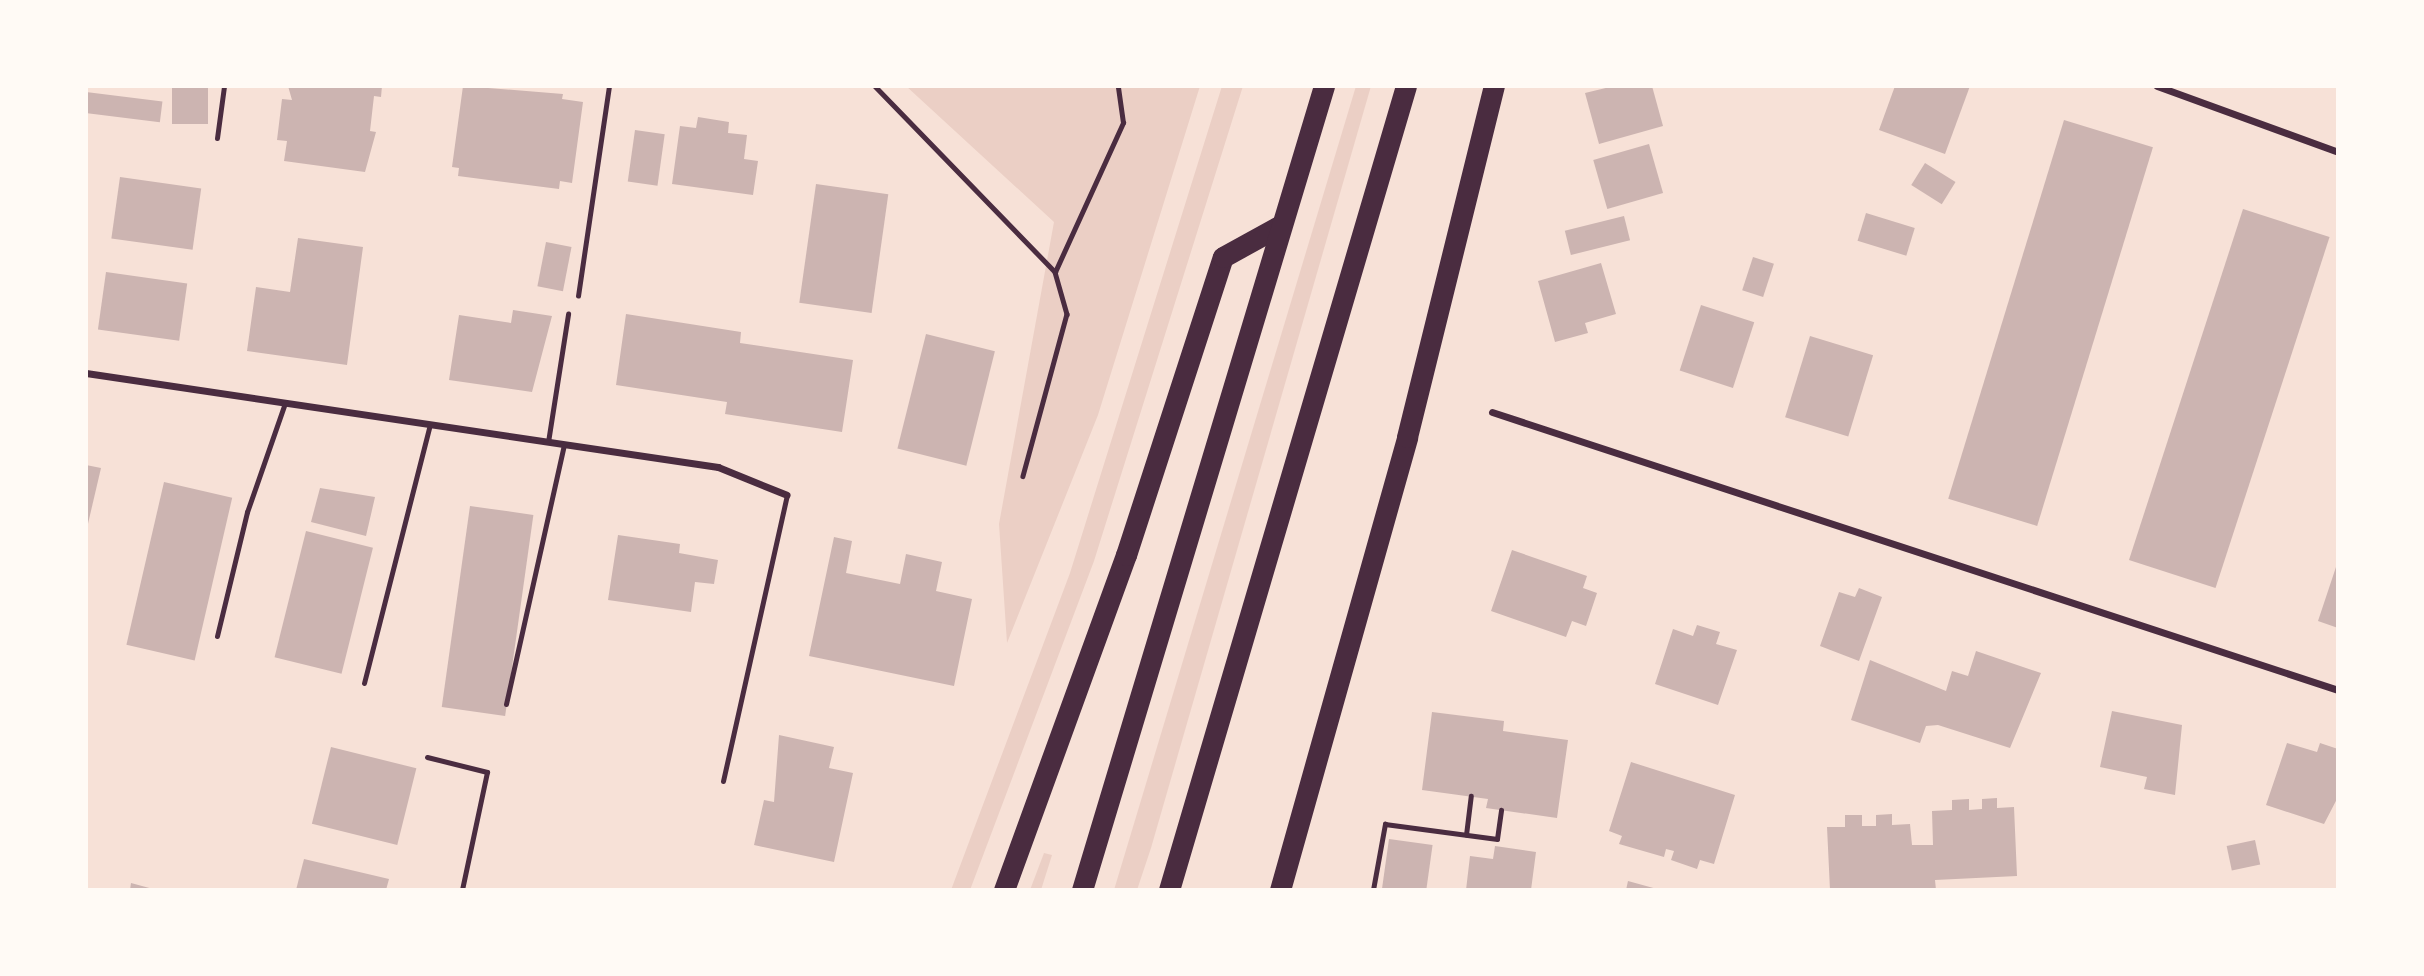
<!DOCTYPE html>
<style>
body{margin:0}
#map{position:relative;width:2424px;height:976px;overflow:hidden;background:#f7e1d7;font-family:"Roboto Serif",serif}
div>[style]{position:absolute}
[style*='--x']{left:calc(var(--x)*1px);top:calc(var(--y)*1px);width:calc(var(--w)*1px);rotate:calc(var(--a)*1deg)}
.green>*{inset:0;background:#ebcfc5}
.building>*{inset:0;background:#ccb4b1;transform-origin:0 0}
.path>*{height:4.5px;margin:-2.25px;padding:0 2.25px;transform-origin:2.25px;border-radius:2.25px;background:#4a2c40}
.service>*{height:5px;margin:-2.5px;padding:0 2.5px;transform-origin:2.5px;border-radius:2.5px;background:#4a2c40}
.minor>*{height:7px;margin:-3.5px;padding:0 3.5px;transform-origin:3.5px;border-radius:3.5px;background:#4a2c40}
.motorway>*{height:21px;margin:-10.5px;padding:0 10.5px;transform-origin:10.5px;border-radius:10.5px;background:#4a2c40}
span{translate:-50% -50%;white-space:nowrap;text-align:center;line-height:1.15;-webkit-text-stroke:5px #fffaf5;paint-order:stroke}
.frame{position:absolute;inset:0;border:88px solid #fffaf5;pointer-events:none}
</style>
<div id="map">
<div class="green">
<div style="clip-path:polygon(906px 86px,1200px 86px,1098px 415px,1007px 643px,999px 524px,1054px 222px)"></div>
<div style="clip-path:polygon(1222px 86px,1243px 86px,1094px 561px,970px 890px,951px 890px,1070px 573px)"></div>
<div style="clip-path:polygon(1356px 86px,1371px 86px,1151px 848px,1137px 890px,1114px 890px)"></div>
<div style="clip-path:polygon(1044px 853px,1052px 855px,1041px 890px,1030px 890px)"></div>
</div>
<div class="building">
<div style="left:172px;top:86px;width:36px;height:38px"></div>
<div style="clip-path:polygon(288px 86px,382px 86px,381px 97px,374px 96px,370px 131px,376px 132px,365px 172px,284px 161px,287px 141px,277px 140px,282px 99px,292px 100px)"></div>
<div style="clip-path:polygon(463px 86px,563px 94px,562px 99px,583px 102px,572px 183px,560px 181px,559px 189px,458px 176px,459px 168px,452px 167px)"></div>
<div style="clip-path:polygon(1614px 86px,1652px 86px,1663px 126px,1599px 144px,1585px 93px)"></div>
<div style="clip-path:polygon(1895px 86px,1970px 86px,1945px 154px,1879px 130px)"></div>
<div style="left:86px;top:92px;width:77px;height:21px;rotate:7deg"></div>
<div style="clip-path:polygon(698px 117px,729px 122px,728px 133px,747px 135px,744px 159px,758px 161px,753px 195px,672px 184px,680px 126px,696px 128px)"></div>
<div style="left:2064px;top:120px;width:93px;height:396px;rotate:17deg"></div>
<div style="left:635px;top:130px;width:30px;height:52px;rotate:8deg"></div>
<div style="left:1649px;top:144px;width:51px;height:58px;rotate:74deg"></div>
<div style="left:1925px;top:163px;width:36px;height:26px;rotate:32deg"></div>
<div style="left:120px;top:177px;width:82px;height:62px;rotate:8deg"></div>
<div style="left:816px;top:184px;width:73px;height:120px;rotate:8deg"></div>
<div style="left:2243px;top:209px;width:91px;height:369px;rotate:18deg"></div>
<div style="left:1866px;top:213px;width:51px;height:29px;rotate:17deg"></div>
<div style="left:1624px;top:216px;width:25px;height:61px;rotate:76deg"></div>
<div style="clip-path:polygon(298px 238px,363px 247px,347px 365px,247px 351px,256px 287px,290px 292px)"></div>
<div style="left:546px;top:242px;width:26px;height:45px;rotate:11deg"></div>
<div style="left:1753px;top:257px;width:22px;height:35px;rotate:18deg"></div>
<div style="clip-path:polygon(1601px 263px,1616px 314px,1585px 323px,1588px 333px,1555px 342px,1538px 281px)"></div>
<div style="left:106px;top:272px;width:82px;height:58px;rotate:8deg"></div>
<div style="left:1701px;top:305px;width:56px;height:69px;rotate:18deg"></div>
<div style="clip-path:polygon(513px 310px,552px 316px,532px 392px,449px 380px,459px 315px,511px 323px)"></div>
<div style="clip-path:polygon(626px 314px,741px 332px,740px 343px,853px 360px,842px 432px,725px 414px,727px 402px,616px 385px)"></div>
<div style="left:926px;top:334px;width:71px;height:118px;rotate:14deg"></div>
<div style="left:1810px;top:336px;width:66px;height:85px;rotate:17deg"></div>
<div style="clip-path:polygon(86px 465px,101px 468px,87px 528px,86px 528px)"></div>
<div style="left:164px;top:482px;width:70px;height:167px;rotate:13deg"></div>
<div style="clip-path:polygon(320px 488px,375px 497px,366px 536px,311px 522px)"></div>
<div style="left:470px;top:506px;width:64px;height:203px;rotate:8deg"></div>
<div style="left:306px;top:531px;width:69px;height:130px;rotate:14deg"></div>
<div style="clip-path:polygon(618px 535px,680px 544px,679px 553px,718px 560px,714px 584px,695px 582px,691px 612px,608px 600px)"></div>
<div style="clip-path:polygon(834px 537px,852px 541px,846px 573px,900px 584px,906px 554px,942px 562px,936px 591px,972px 599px,954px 686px,809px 656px)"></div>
<div style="clip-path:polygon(1512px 550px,1587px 576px,1583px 588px,1597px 593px,1586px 626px,1572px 621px,1566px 637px,1491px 611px)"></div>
<div style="clip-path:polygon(2338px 561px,2338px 628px,2318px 621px)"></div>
<div style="clip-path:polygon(1859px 588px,1882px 597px,1859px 661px,1820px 646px,1839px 592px,1855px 597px)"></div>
<div style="clip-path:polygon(1697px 625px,1720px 632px,1716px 644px,1737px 650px,1718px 705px,1655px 684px,1673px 629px,1693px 636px)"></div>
<div style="clip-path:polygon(1976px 651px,2041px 673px,2010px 748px,1938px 725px,1926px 726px,1920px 743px,1851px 720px,1870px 660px,1946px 691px,1952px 671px,1968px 676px)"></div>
<div style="clip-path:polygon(2112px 711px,2182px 725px,2175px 795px,2144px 789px,2147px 777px,2100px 767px)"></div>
<div style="clip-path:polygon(1432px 712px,1504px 721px,1503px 731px,1568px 740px,1557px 818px,1486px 808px,1488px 799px,1422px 790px)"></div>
<div style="clip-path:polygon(779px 735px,834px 747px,829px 768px,853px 773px,834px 862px,754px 845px,764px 800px,774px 802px)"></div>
<div style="clip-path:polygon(2287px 743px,2317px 752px,2320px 743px,2338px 749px,2338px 797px,2324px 824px,2266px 805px)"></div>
<div style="left:331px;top:747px;width:88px;height:79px;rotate:14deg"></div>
<div style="clip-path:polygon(1631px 762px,1735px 795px,1714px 864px,1700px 860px,1697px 869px,1671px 860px,1674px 851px,1666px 849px,1664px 857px,1619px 844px,1622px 836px,1609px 831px)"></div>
<div style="clip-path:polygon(1997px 798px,1997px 808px,2014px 807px,2017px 876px,1935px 880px,1936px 890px,1830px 890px,1827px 827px,1845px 827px,1845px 815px,1862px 815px,1862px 826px,1876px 826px,1876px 815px,1892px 814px,1892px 825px,1910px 824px,1912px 845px,1933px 845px,1932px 811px,1952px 810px,1952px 800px,1969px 799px,1969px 810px,1982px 809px,1982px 799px)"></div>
<div style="left:1389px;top:839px;width:44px;height:50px;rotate:8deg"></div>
<div style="left:2255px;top:840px;width:25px;height:29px;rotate:78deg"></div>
<div style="clip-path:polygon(1495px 846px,1536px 852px,1531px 890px,1466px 890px,1470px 856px,1493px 859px)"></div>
<div style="clip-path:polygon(304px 859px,389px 879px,386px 890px,296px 890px)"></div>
<div style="clip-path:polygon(1628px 881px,1657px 889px,1657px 890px,1626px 890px)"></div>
<div style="clip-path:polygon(131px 883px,153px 889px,153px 890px,130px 890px)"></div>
</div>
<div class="path">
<div style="--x:875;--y:86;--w:259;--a:45.9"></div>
<div style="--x:1055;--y:272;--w:44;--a:74.1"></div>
<div style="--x:1067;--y:314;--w:168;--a:105.2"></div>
<div style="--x:1055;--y:272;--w:164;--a:-65.5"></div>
<div style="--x:1123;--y:123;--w:37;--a:-98"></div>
<div style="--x:578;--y:296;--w:212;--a:-81.6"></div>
<div style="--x:1466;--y:835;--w:39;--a:-83"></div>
<div style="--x:1373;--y:890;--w:67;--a:-79.7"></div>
<div style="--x:1385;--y:824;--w:113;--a:7.6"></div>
<div style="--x:1497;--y:839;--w:29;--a:-82"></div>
</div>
<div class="service">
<div style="--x:217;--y:138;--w:52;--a:-82.3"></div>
<div style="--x:548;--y:442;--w:130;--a:-81.1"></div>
<div style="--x:217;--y:636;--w:128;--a:-76.4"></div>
<div style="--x:247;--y:512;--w:115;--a:-70.8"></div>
<div style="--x:364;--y:683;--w:267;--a:-75.7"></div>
<div style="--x:506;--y:704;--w:266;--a:-77.4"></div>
<div style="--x:427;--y:757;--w:62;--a:14"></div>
<div style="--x:487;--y:772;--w:121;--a:102"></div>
<div style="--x:723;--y:781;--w:293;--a:-77.4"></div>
</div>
<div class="minor">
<div style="--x:2157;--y:86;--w:193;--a:20"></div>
<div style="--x:86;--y:373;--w:639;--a:8.46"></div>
<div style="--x:718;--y:467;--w:74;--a:22.1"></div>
<div style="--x:1492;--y:412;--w:891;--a:18.19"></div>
</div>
<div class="motorway">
<div style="--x:1004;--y:890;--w:357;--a:-70"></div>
<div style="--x:1126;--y:555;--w:313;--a:-72"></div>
<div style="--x:1223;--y:257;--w:66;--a:-28.9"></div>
<div style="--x:1082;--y:890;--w:840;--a:-73.25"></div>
<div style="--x:1169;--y:890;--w:838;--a:-73.58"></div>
<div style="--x:1280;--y:890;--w:470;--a:-74.3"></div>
<div style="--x:1407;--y:437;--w:362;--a:-76.1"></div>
</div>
<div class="frame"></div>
</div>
